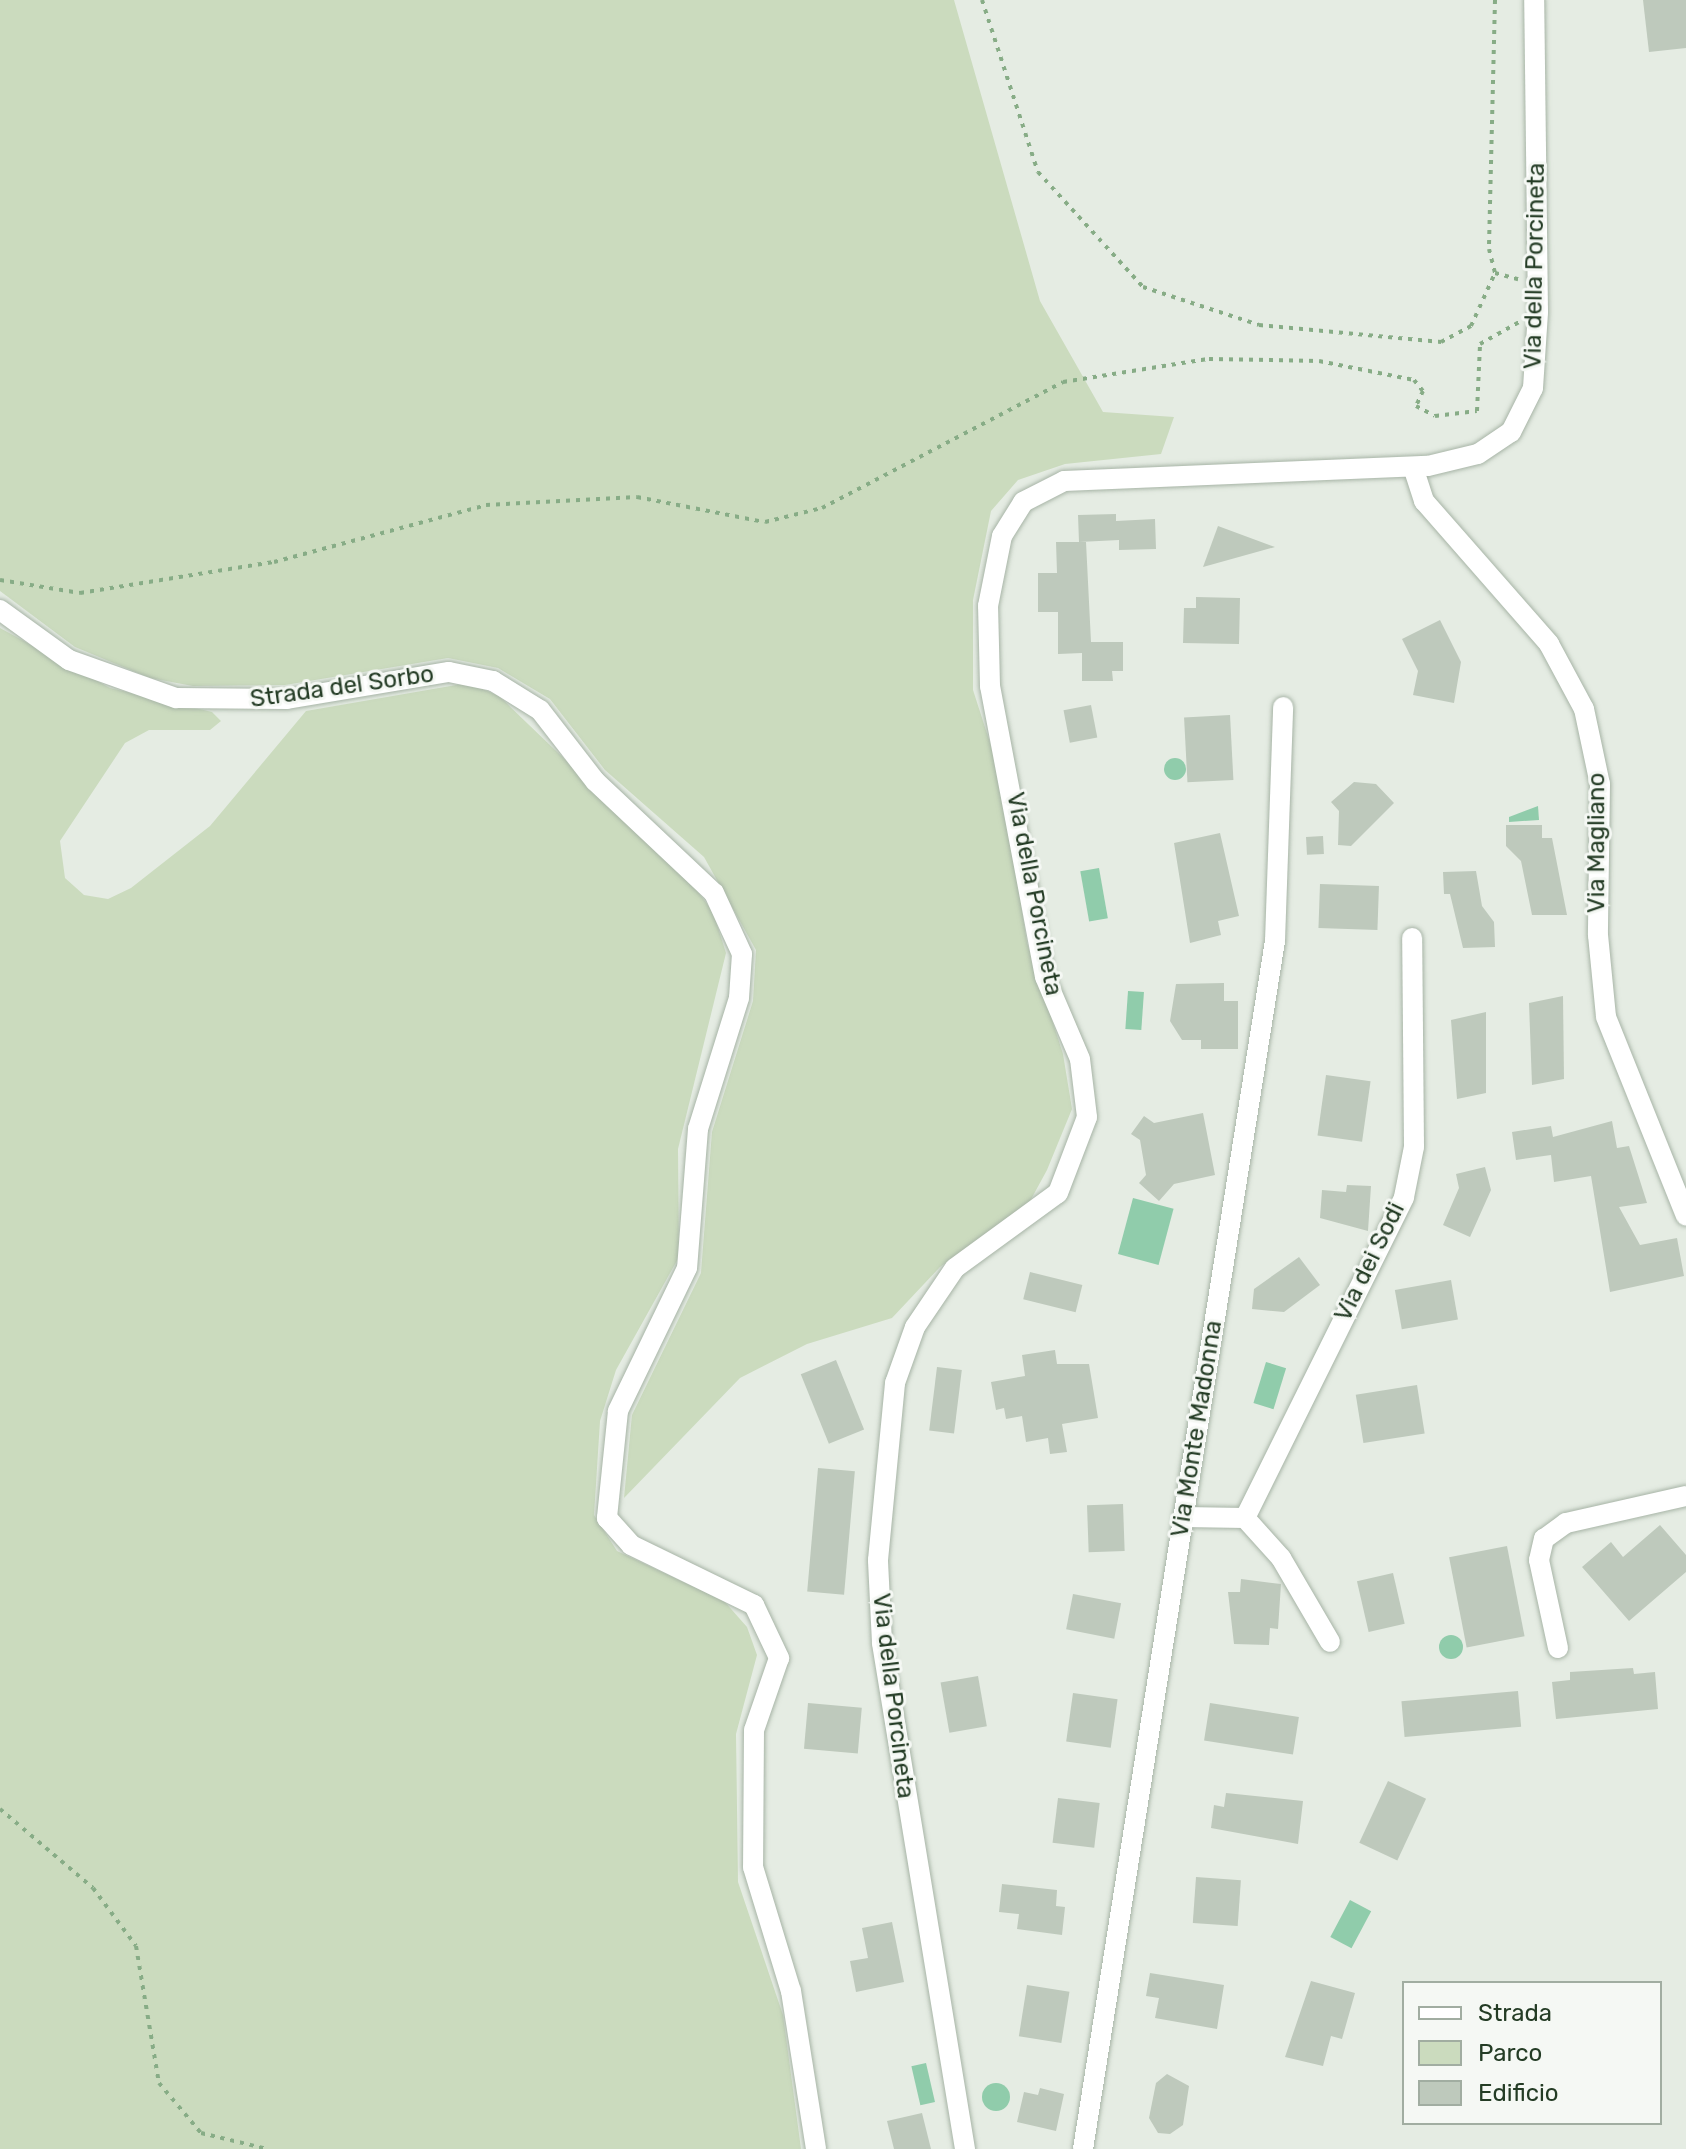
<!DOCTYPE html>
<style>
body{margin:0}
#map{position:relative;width:1686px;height:2149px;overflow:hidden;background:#e5ece3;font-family:Rubik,sans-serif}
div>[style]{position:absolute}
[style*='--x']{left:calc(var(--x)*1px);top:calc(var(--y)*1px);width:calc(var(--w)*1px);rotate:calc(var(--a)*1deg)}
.green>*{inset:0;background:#cbdbbe}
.water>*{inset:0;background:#90ccab;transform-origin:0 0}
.round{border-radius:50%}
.building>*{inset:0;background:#bec9bc;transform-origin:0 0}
.path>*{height:4px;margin-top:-2px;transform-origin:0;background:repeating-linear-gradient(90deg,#87ac86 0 4px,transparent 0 10px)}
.roads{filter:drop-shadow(0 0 2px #a7b4a6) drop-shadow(0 0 2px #a7b4a6)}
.minor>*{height:20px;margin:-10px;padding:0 10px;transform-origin:10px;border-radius:10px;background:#fff}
span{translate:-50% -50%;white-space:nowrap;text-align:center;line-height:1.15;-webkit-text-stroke:6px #f5f8f4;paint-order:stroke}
.street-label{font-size:24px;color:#243c25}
.legend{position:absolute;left:1402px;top:1981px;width:260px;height:144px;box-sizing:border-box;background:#f5f8f4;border:2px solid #a1ada1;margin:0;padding:10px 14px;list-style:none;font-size:24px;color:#243c25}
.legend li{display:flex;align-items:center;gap:16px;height:40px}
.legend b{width:40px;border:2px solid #a1ada1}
</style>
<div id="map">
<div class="green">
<div style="clip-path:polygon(0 0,954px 0,1040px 301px,1103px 412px,1174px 417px,1161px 454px,1065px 464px,1018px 480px,991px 511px,973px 600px,973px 690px,1002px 780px,1027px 943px,1063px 1054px,1072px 1109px,1047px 1170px,1029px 1203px,940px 1267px,892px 1318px,807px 1344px,740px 1378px,624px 1498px,632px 1415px,701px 1273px,712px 1132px,753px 1001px,756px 950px,704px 857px,605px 770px,550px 699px,498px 668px,448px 658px,285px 685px,193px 686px,150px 678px,75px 647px,0 591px)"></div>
<div style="clip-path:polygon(0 628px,110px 688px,212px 712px,221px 721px,210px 730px,149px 730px,125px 743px,60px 841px,65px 878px,84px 895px,108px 899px,131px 888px,210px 826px,306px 711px,468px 683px,499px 696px,687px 877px,713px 912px,726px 953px,678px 1149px,679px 1257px,616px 1370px,600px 1421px,594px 1515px,617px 1551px,724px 1601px,747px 1627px,757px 1655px,736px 1734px,738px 1882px,783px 2015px,801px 2149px,0 2149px)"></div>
</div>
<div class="water">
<div class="round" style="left:1164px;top:758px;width:22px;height:22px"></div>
<div style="clip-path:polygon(1538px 806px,1539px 820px,1509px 822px,1509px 817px)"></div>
<div style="left:1099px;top:868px;width:51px;height:19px;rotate:80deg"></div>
<div style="left:1128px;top:991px;width:16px;height:38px;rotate:4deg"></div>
<div style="left:1133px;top:1198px;width:42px;height:58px;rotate:15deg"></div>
<div style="left:1266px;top:1362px;width:21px;height:43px;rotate:17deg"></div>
<div class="round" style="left:1439px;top:1635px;width:24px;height:24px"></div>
<div style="left:1350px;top:1900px;width:24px;height:42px;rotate:28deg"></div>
<div style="left:926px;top:2063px;width:40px;height:15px;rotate:77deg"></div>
<div class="round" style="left:982px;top:2083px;width:28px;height:28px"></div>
</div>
<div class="building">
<div style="clip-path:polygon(1643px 0,1686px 0,1686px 48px,1649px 52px)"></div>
<div style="clip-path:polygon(1116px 514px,1116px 521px,1155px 519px,1156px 549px,1119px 550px,1119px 540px,1079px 542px,1078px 515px)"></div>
<div style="clip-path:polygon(1218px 526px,1275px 547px,1203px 567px)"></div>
<div style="clip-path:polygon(1056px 542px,1086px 542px,1091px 642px,1123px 642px,1123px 671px,1112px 671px,1113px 681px,1082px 681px,1082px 653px,1058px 654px,1058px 612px,1038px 612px,1038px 573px,1057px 573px)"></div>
<div style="clip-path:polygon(1196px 597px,1240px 598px,1239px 644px,1183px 643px,1184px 608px,1196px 608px)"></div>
<div style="clip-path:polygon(1440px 620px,1461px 662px,1454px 703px,1413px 695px,1418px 671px,1402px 639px)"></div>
<div style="left:1091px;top:705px;width:33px;height:28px;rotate:79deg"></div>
<div style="left:1230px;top:715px;width:65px;height:46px;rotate:87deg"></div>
<div style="clip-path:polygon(1354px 782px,1376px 784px,1394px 803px,1351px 846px,1338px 845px,1339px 811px,1331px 802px)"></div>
<div style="clip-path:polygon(1506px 825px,1542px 825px,1542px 838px,1552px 838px,1567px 915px,1532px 915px,1521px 861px,1506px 846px)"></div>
<div style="clip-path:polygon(1220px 833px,1239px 916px,1218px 921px,1221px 935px,1190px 943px,1174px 843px)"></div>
<div style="left:1323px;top:836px;width:18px;height:17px;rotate:87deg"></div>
<div style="clip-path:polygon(1476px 871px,1482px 906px,1494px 922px,1495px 947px,1463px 948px,1450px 894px,1444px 894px,1443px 872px)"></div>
<div style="left:1320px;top:884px;width:59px;height:44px;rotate:2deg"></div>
<div style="clip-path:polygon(1224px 983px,1224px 1001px,1238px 1001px,1238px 1049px,1201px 1049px,1201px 1040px,1182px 1040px,1170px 1021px,1176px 984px)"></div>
<div style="clip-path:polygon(1563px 996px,1564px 1079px,1532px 1085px,1529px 1003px)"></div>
<div style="clip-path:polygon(1486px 1012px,1486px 1093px,1457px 1099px,1451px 1020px)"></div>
<div style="left:1326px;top:1075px;width:45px;height:61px;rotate:8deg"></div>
<div style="clip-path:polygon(1203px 1113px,1215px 1175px,1174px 1184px,1159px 1201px,1139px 1183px,1146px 1175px,1140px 1140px,1131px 1134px,1144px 1116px,1154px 1123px)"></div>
<div style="clip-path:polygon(1612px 1121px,1617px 1148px,1629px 1146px,1647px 1203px,1619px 1207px,1640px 1245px,1677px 1238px,1684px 1276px,1610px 1292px,1591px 1176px,1554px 1182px,1551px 1155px,1516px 1160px,1512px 1132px,1551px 1126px,1553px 1137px)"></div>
<div style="clip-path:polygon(1485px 1167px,1491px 1190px,1470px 1237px,1443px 1225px,1459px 1188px,1456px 1174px)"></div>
<div style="clip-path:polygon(1347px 1185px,1371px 1186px,1368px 1231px,1320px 1218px,1322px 1190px,1346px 1192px)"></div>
<div style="clip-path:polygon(1299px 1257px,1320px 1285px,1284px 1312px,1252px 1309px,1254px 1289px)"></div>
<div style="left:1030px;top:1272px;width:54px;height:28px;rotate:14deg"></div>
<div style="left:1451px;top:1280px;width:40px;height:57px;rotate:80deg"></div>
<div style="clip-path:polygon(1055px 1350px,1057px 1364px,1089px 1364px,1098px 1418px,1062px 1424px,1067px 1452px,1050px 1454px,1048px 1438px,1026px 1442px,1022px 1416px,1006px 1419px,1004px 1408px,996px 1410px,991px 1382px,1025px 1376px,1022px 1355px)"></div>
<div style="left:836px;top:1360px;width:75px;height:38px;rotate:68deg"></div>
<div style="left:937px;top:1367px;width:25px;height:64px;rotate:7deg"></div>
<div style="left:1417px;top:1385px;width:49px;height:62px;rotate:81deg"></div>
<div style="left:818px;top:1468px;width:37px;height:124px;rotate:5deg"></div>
<div style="left:1123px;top:1504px;width:47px;height:36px;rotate:88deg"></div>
<div style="clip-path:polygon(1660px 1525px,1686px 1555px,1686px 1572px,1629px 1621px,1582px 1567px,1611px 1542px,1623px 1557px)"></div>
<div style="left:1507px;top:1546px;width:92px;height:59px;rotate:79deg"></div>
<div style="left:1393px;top:1573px;width:52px;height:37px;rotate:77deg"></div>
<div style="clip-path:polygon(1241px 1579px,1281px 1584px,1278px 1629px,1270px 1628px,1269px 1645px,1234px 1644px,1228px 1592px,1240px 1592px)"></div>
<div style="left:1073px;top:1594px;width:49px;height:36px;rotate:11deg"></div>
<div style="clip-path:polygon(1633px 1668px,1634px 1674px,1655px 1672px,1658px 1709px,1556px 1719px,1552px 1682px,1570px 1680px,1570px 1672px)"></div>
<div style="left:978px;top:1676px;width:51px;height:38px;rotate:80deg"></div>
<div style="left:1518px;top:1691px;width:36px;height:117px;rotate:85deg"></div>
<div style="left:1073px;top:1693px;width:45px;height:49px;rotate:8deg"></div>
<div style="left:808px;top:1703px;width:54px;height:46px;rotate:5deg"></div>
<div style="left:1210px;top:1703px;width:90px;height:38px;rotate:9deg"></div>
<div style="left:1388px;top:1781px;width:42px;height:68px;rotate:25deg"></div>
<div style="clip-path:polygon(1226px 1793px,1303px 1801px,1298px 1844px,1211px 1828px,1214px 1805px,1224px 1807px)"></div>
<div style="left:1058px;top:1798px;width:42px;height:45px;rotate:7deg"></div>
<div style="left:1196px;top:1877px;width:45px;height:46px;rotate:4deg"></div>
<div style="clip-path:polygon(1002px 1884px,1057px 1890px,1056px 1906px,1065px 1907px,1062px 1935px,1017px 1929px,1019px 1914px,999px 1912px)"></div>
<div style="clip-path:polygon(892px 1922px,904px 1982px,856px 1992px,850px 1961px,868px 1958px,862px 1928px)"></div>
<div style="clip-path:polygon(1150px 1973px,1224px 1985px,1217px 2029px,1155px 2018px,1159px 1998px,1146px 1996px)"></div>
<div style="clip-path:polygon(1311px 1981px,1355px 1993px,1342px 2039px,1331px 2036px,1323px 2066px,1285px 2057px)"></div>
<div style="left:1027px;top:1985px;width:43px;height:52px;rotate:9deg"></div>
<div style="clip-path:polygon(1167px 2074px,1189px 2086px,1183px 2125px,1170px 2134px,1158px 2133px,1149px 2118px,1156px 2083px)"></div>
<div style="clip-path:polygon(1040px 2088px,1064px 2094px,1056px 2131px,1017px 2122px,1024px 2092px,1038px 2095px)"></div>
<div style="clip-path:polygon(922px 2113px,931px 2149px,894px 2149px,887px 2121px)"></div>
</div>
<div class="path">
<div style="--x:982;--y:0;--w:181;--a:72"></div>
<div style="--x:1038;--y:172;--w:156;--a:47.6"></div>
<div style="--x:1143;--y:287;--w:122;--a:18.1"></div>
<div style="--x:1259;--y:325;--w:183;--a:5.3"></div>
<div style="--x:1441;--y:342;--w:34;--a:-28"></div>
<div style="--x:1471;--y:326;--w:58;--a:-65.6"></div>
<div style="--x:1495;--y:0;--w:249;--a:91.4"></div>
<div style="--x:1489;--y:249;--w:25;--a:76"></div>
<div style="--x:1495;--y:273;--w:24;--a:15"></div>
<div style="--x:0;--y:580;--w:81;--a:9.2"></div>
<div style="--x:80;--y:593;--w:196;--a:-9.1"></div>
<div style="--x:274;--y:562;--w:220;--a:-15"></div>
<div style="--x:486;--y:505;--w:151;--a:-3"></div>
<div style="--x:637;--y:497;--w:130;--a:11.1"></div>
<div style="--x:765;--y:522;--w:59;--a:-13.8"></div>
<div style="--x:822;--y:508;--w:272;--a:-27.6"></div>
<div style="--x:1063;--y:382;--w:148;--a:-9"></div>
<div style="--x:1209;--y:359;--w:110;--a:1"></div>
<div style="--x:1319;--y:361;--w:97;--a:11.3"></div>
<div style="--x:1414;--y:380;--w:14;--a:51"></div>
<div style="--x:1423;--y:391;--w:17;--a:115"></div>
<div style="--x:1416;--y:406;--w:21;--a:28"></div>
<div style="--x:1435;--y:416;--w:42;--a:-6.8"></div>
<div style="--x:1477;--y:411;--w:67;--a:-87.4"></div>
<div style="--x:1480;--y:344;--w:45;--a:-29.4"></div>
<div style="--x:0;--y:1809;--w:122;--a:40.3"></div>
<div style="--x:93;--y:1888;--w:72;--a:53.4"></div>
<div style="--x:136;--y:1946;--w:139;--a:80.5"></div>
<div style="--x:159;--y:2083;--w:65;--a:50"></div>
<div style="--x:201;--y:2133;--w:68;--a:13.6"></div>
</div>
<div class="roads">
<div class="minor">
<div style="--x:1413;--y:467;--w:36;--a:72"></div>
<div style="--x:1424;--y:501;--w:190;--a:48.8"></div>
<div style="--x:1549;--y:644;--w:74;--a:61.7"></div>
<div style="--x:1584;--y:709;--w:77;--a:78"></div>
<div style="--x:1600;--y:784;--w:151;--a:90.8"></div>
<div style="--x:1598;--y:935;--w:82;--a:84.4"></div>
<div style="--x:1606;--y:1017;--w:214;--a:68.1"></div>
<div style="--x:0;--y:610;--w:85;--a:35.9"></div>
<div style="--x:69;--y:660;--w:114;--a:19.6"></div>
<div style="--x:176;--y:698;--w:111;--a:0.5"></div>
<div style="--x:287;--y:699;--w:164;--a:-9.5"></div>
<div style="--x:449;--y:672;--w:45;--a:11.6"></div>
<div style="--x:493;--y:681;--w:55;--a:31.7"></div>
<div style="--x:540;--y:710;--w:90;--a:52.2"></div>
<div style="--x:595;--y:781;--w:163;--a:43.3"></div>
<div style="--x:714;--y:893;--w:67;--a:65.3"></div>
<div style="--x:742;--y:954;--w:44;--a:93.9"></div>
<div style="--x:739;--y:998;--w:137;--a:107.4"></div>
<div style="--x:698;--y:1129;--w:139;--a:94.5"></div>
<div style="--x:687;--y:1268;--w:159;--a:115.8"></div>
<div style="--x:618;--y:1411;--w:108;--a:95.9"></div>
<div style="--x:607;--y:1518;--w:36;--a:48"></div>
<div style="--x:631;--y:1545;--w:137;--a:26"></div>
<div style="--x:754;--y:1605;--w:59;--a:64.7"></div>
<div style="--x:779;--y:1658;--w:76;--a:109.1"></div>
<div style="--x:754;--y:1730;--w:137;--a:90.4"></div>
<div style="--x:753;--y:1867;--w:130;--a:73"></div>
<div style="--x:791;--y:1991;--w:160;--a:81"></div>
<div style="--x:1183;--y:1517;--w:62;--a:0.9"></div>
<div style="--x:1245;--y:1518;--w:54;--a:48"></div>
<div style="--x:1281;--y:1558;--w:97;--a:59.7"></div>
<div style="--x:1245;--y:1518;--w:358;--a:-63.6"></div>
<div style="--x:1404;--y:1197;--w:51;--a:-78.7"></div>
<div style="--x:1414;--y:1147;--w:209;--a:-90.5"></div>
<div style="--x:1558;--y:1648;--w:90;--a:-102.2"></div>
<div style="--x:1539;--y:1560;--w:22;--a:-77"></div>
<div style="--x:1544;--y:1539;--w:27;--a:-36"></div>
<div style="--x:1566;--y:1523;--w:123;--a:-12.7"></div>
<div style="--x:965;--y:2149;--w:513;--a:-99.32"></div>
<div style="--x:882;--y:1643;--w:83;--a:-92.8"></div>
<div style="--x:878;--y:1560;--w:178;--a:-84.5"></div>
<div style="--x:895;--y:1383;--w:59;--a:-70.3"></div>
<div style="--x:915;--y:1327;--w:71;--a:-55.9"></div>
<div style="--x:955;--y:1268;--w:127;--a:-36.1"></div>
<div style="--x:1058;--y:1193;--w:81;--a:-69.1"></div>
<div style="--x:1087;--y:1117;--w:58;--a:-96.9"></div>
<div style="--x:1080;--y:1059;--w:89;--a:-113.1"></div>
<div style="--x:1045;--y:977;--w:296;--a:-100.7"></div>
<div style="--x:990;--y:686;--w:80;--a:-91.4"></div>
<div style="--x:988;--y:606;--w:71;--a:-78.7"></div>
<div style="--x:1002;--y:536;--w:40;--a:-58"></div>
<div style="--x:1023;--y:502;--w:46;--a:-27.1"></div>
<div style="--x:1064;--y:481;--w:364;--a:-2.4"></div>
<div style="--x:1428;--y:466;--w:51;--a:-13.5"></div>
<div style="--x:1478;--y:454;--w:40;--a:-34"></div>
<div style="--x:1511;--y:432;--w:49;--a:-63.4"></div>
<div style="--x:1533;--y:388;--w:76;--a:-86.2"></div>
<div style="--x:1538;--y:312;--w:312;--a:-90.7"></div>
<div style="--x:1083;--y:2149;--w:1223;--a:-80.97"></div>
<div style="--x:1275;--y:941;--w:234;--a:-88"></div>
</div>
</div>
<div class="street-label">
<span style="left:1535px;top:266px;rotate:-89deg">Via della Porcineta</span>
<span style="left:342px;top:687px;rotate:-8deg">Strada del Sorbo</span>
<span style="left:1597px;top:843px;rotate:-90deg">Via Magliano</span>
<span style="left:1034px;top:894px;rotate:79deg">Via della Porcineta</span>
<span style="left:1370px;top:1262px;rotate:-64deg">Via dei Sodi</span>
<span style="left:1197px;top:1429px;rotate:-81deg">Via Monte Madonna</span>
<span style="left:893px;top:1696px;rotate:83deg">Via della Porcineta</span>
</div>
<ul class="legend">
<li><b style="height:10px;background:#fff"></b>Strada</li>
<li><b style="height:22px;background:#cbdbbe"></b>Parco</li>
<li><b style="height:22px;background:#bec9bc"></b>Edificio</li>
</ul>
</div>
